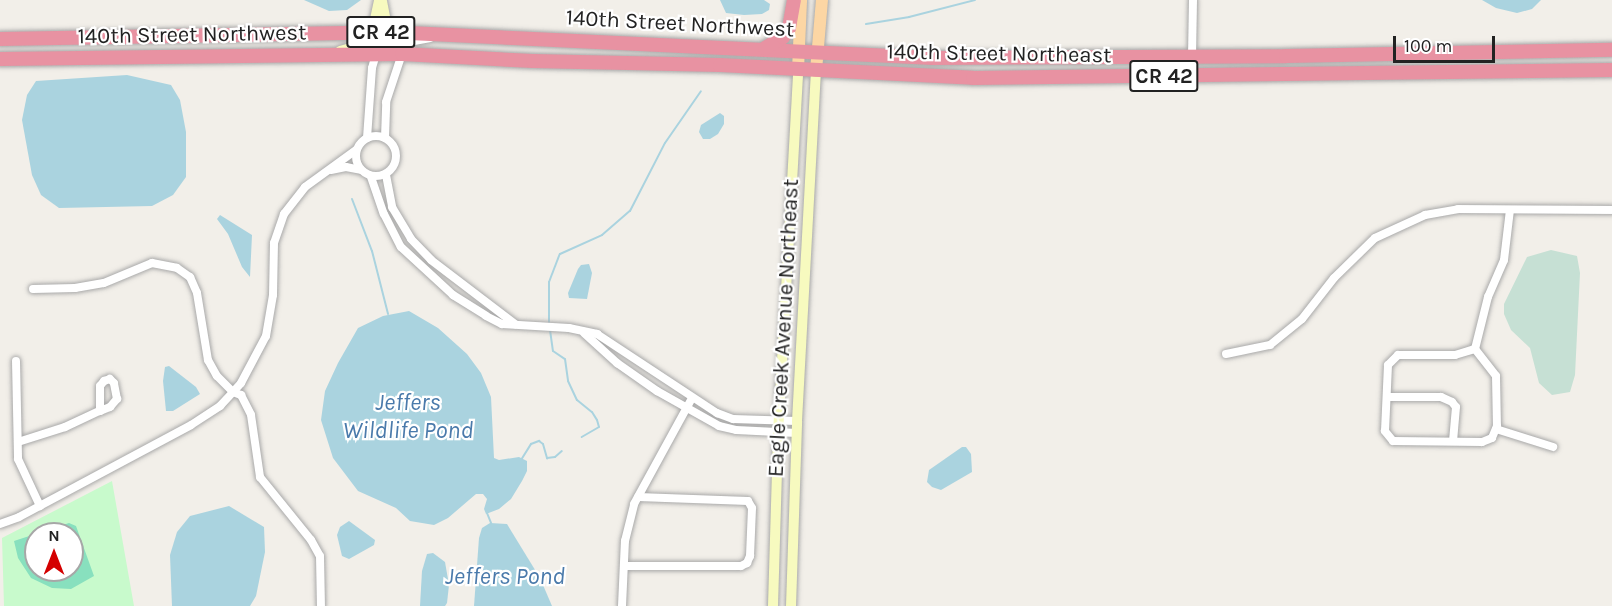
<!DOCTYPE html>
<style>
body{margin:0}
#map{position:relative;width:1612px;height:606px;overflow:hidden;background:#f2efe9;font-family:Karla,sans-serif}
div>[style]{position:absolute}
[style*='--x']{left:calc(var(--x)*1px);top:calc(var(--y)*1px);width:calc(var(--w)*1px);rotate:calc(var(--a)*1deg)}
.wetland>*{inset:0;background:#c6e0d4}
.park>*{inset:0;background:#c8facc}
.pitch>*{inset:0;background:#88e0be}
.water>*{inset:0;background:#aad3df}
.stream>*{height:2px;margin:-1px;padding:0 1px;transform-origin:1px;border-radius:1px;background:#aad3df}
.roads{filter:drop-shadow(0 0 2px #a9a9a9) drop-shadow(0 0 2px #a9a9a9)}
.street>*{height:8px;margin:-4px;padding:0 4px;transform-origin:4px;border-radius:4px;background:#fff}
.street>.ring{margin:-4px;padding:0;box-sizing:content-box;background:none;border:8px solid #fff;border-radius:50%}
.secondary>*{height:10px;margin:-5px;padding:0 5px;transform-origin:5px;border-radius:5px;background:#f7fabf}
.primary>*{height:12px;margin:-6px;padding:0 6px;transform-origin:6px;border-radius:6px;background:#fcd6a4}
.highway>*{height:14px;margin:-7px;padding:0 7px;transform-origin:7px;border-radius:7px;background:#e892a2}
span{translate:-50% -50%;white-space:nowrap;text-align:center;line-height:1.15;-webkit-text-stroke:4.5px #fff;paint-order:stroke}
.shield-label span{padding:2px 4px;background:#fff;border:2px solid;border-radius:4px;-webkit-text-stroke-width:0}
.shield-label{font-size:21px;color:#222;font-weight:700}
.street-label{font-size:22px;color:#222}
.water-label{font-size:24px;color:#4a7aab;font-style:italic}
.north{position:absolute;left:24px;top:522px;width:60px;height:60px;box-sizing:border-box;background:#fff;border:2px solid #a7a7a7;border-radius:50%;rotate:0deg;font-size:16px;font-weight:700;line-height:24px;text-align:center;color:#222}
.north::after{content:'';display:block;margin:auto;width:21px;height:27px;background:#d40000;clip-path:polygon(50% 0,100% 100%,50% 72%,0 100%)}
.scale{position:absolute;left:1393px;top:36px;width:102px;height:27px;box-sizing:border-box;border:3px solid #222;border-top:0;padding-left:8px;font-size:18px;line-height:21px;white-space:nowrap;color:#222;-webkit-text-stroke:4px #fff;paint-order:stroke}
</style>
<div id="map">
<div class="wetland">
<div style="clip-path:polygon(1551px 250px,1577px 256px,1580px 273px,1575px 375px,1570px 392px,1552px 395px,1539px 383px,1530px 348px,1511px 330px,1504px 314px,1504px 304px,1527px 257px)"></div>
</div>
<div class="park">
<div style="clip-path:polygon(evenodd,112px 481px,134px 606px,4px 606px,2px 538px,112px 481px,36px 534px,72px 534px,72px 570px,36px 570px,36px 534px)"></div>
</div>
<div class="pitch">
<div style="clip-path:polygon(evenodd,69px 523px,76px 526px,94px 576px,71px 589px,52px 588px,31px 578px,18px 558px,14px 541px,69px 523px,36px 534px,72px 534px,72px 570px,36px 570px,36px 534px)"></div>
</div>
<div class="water">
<div style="clip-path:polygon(304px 0,361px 0,347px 10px,329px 11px)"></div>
<div style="clip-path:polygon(720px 0,764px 0,770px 4px,769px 10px,762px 14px,744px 15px,726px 13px)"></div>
<div style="clip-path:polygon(1482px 0,1541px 0,1532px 9px,1517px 13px,1496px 8px)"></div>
<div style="clip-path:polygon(127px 75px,171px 85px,180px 100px,186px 132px,186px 177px,173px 195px,152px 206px,59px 208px,41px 195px,32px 175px,22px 120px,27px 95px,36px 81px)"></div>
<div style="clip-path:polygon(720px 113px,724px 116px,724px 124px,718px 134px,710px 139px,703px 139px,699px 132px,701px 125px)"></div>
<div style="clip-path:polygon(220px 215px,252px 235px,250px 277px,242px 267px,228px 234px,217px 219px)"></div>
<div style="clip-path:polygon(589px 264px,592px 273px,587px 299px,569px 298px,568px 293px,578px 269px,581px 265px)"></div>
<div style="clip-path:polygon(409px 311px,438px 328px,467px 354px,481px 373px,491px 397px,494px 458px,499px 460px,519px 457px,527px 461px,527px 471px,522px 481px,511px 499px,499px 509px,486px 514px,484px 509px,487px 499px,483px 494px,476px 494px,448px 518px,434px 525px,410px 521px,396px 508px,358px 491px,333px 458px,321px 420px,325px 391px,338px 363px,358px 328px,383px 316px)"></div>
<div style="clip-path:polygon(169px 366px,196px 387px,200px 394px,173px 411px,166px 411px,163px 381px,165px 367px)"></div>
<div style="clip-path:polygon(962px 447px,966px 447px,971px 454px,972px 472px,941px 490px,932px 487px,927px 482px,929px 470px)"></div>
<div style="clip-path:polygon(229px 506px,264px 527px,265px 552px,256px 596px,250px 606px,172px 606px,170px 555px,177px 532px,190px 516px)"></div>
<div style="clip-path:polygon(349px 521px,375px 540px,374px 545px,349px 559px,342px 556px,337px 535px,340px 527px)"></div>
<div style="clip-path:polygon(490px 523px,507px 524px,540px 578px,552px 606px,474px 606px,479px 538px,482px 528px)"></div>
<div style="clip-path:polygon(433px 553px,445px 562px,449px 585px,447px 603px,445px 606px,420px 606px,422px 571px,427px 554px)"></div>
</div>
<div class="stream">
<div style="--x:866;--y:24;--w:44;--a:-9.2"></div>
<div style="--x:909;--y:17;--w:68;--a:-14.4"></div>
<div style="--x:352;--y:199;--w:56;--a:69"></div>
<div style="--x:372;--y:251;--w:65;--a:75.7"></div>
<div style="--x:549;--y:325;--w:43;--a:-90"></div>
<div style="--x:549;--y:282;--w:30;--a:-69"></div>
<div style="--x:560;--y:254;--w:46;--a:-24.3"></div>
<div style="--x:602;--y:235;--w:37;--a:-41"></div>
<div style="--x:630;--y:211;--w:76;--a:-62.8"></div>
<div style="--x:665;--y:143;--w:63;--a:-55.3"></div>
<div style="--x:550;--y:330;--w:21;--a:82"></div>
<div style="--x:553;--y:351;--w:14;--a:34"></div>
<div style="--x:565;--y:359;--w:22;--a:82"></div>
<div style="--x:568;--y:381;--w:21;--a:65"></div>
<div style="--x:577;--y:400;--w:19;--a:39"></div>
<div style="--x:592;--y:412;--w:9;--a:58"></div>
<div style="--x:597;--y:420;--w:7;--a:74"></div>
<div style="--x:599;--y:427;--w:20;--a:150"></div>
<div style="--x:521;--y:460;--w:19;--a:-58"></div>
<div style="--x:531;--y:444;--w:9;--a:-21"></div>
<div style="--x:539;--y:441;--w:5;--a:37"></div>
<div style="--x:543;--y:444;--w:15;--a:74"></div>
<div style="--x:547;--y:458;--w:8;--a:-7"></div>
<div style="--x:555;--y:457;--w:9;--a:-41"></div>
<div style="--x:487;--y:513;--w:11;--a:68"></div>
</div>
<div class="roads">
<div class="street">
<div style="--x:1192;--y:57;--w:57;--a:-89"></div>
<div class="ring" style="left:356px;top:136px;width:32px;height:32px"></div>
<div style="--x:367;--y:138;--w:70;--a:-85.9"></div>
<div style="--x:372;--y:68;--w:15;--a:-74"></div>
<div style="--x:376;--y:54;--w:14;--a:-36"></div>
<div style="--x:387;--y:46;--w:44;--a:-10.5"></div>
<div style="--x:385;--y:138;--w:36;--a:-88"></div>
<div style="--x:386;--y:102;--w:51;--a:-71.6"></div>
<div style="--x:331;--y:170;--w:15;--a:-11"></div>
<div style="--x:346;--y:167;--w:15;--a:11"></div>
<div style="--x:386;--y:175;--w:33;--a:79"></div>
<div style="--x:392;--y:207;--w:37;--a:59"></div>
<div style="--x:411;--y:239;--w:29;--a:46"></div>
<div style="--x:431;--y:260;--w:106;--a:37.3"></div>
<div style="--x:371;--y:177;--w:39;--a:71"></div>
<div style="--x:384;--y:214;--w:37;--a:63"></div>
<div style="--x:401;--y:247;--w:71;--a:42.7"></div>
<div style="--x:453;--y:295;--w:39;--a:32"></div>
<div style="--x:486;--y:316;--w:18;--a:27"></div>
<div style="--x:502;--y:324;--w:67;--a:3.4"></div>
<div style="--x:569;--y:328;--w:29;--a:12"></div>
<div style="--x:597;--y:334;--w:144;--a:33.4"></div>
<div style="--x:717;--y:413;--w:17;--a:21"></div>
<div style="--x:733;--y:419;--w:64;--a:1.8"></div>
<div style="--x:33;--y:289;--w:42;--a:-1.4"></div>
<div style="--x:75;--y:288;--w:29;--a:-10"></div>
<div style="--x:104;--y:283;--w:52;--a:-22.6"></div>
<div style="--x:152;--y:263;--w:25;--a:11"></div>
<div style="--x:177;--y:268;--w:16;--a:35"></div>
<div style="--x:190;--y:277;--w:17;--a:66"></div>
<div style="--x:197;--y:293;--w:68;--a:80.7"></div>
<div style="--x:208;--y:360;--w:18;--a:61"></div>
<div style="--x:217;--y:376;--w:23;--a:45"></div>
<div style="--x:233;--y:392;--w:9;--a:21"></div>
<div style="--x:241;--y:395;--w:22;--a:63"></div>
<div style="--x:251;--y:415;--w:63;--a:81.7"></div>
<div style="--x:260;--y:477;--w:81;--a:51"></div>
<div style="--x:311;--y:540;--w:18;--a:61"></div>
<div style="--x:320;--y:556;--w:50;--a:88.9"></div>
<div style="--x:584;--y:333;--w:45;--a:42.3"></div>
<div style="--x:617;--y:363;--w:49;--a:35"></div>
<div style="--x:657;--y:391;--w:71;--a:29.4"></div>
<div style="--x:719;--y:426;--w:17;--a:13"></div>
<div style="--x:736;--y:430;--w:61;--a:2.8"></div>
<div style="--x:1475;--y:349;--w:34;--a:52"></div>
<div style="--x:1496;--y:376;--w:50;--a:88.9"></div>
<div style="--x:1497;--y:426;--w:13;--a:113"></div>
<div style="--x:1492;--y:438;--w:11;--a:158"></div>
<div style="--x:1482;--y:442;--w:89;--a:-179.4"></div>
<div style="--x:1393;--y:441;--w:13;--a:-129"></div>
<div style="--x:1385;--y:431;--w:66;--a:-87.4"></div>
<div style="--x:1388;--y:365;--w:14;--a:-45"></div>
<div style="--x:1398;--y:355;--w:57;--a:0"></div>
<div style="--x:1455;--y:355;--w:21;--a:-17"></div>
<div style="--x:1475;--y:349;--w:54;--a:-76"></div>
<div style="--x:1488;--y:297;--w:40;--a:-66.6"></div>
<div style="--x:1504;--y:260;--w:50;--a:-83.2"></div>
<div style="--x:1226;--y:354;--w:45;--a:-11.6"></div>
<div style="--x:1270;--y:345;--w:41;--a:-39.1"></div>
<div style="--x:1302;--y:319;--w:52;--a:-52"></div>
<div style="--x:1334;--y:278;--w:57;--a:-44.3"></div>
<div style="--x:1375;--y:238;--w:55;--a:-24.7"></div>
<div style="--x:1425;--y:215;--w:34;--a:-10"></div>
<div style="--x:1458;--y:209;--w:154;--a:0.4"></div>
<div style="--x:16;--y:361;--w:98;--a:88.8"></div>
<div style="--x:18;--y:459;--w:52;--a:64.9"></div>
<div style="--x:1387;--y:397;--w:54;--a:0"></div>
<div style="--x:1441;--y:397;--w:12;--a:24"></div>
<div style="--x:1452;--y:402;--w:6;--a:51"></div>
<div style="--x:1456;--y:407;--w:34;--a:95"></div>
<div style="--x:1496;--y:429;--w:60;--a:17.5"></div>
<div style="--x:18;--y:442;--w:49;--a:-17.7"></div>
<div style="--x:65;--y:427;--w:38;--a:-25"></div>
<div style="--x:100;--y:411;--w:11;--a:-22"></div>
<div style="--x:110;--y:407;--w:11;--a:-49"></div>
<div style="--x:117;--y:399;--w:16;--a:-101"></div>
<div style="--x:114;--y:383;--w:6;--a:-135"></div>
<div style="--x:110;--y:379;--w:6;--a:162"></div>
<div style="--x:104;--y:381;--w:6;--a:129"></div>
<div style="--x:100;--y:386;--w:25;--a:90"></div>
<div style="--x:0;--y:524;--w:20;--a:-20"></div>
<div style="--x:19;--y:517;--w:195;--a:-28.1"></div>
<div style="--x:191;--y:425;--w:35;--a:-33"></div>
<div style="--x:220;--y:406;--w:19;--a:-47"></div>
<div style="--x:233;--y:392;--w:12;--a:-48"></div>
<div style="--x:241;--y:383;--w:53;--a:-62"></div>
<div style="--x:266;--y:336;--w:42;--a:-80.3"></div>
<div style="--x:273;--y:295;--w:52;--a:-88.9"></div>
<div style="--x:274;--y:243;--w:31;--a:-71"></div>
<div style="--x:284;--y:214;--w:34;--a:-52"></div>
<div style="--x:305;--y:187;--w:63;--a:-36"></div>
<div style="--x:624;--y:566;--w:117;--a:0"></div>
<div style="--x:741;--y:566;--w:7;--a:-27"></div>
<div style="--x:747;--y:563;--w:8;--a:-67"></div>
<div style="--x:750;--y:556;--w:48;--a:-87.6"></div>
<div style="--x:752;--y:508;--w:8;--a:-120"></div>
<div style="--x:748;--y:501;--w:110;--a:-177.9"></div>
<div style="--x:622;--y:606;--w:65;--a:-87.4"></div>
<div style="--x:625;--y:541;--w:38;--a:-76"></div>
<div style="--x:634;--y:504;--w:121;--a:-61.3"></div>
</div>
<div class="secondary">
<div style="--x:364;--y:32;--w:13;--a:-39"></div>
<div style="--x:374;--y:24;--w:25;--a:-78"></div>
<div style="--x:340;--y:51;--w:37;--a:-16"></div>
<div style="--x:376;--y:41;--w:15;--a:-37"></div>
<div style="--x:388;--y:32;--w:33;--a:-101"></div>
<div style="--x:773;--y:606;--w:173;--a:-88.3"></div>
<div style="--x:778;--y:433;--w:364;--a:-86.8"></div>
<div style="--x:791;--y:606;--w:185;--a:-88.1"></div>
<div style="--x:797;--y:421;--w:351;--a:-86.9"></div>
</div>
<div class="primary">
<div style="--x:798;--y:70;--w:70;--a:-87.5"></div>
<div style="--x:816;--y:71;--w:71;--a:-85.2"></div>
</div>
<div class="highway">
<div style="--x:0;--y:39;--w:388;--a:-1"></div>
<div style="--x:388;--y:32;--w:546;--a:2.73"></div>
<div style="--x:933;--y:58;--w:353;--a:-0.3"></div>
<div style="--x:1286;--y:56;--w:326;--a:-1.1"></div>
<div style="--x:765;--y:48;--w:21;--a:-31"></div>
<div style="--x:783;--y:37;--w:11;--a:-56"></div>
<div style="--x:789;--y:28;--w:28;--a:-80"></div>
<div style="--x:0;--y:59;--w:402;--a:-0.7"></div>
<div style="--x:402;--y:54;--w:131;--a:3.1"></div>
<div style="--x:533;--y:61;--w:187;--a:1.2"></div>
<div style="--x:720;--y:65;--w:253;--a:2.9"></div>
<div style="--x:973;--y:78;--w:639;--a:-0.72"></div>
</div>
</div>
<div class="shield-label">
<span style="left:381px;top:32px">CR 42</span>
<span style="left:1164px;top:76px">CR 42</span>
</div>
<div class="street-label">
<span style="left:680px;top:24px;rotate:3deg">140th Street Northwest</span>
<span style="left:192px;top:35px;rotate:-1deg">140th Street Northwest</span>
<span style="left:999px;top:54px;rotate:1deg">140th Street Northeast</span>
<span style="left:784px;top:328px;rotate:-87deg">Eagle Creek Avenue Northeast</span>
</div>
<div class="water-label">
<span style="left:408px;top:417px">Jeffers<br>Wildlife Pond</span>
<span style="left:505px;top:577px">Jeffers Pond</span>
</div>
<div class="north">N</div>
<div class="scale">100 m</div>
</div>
